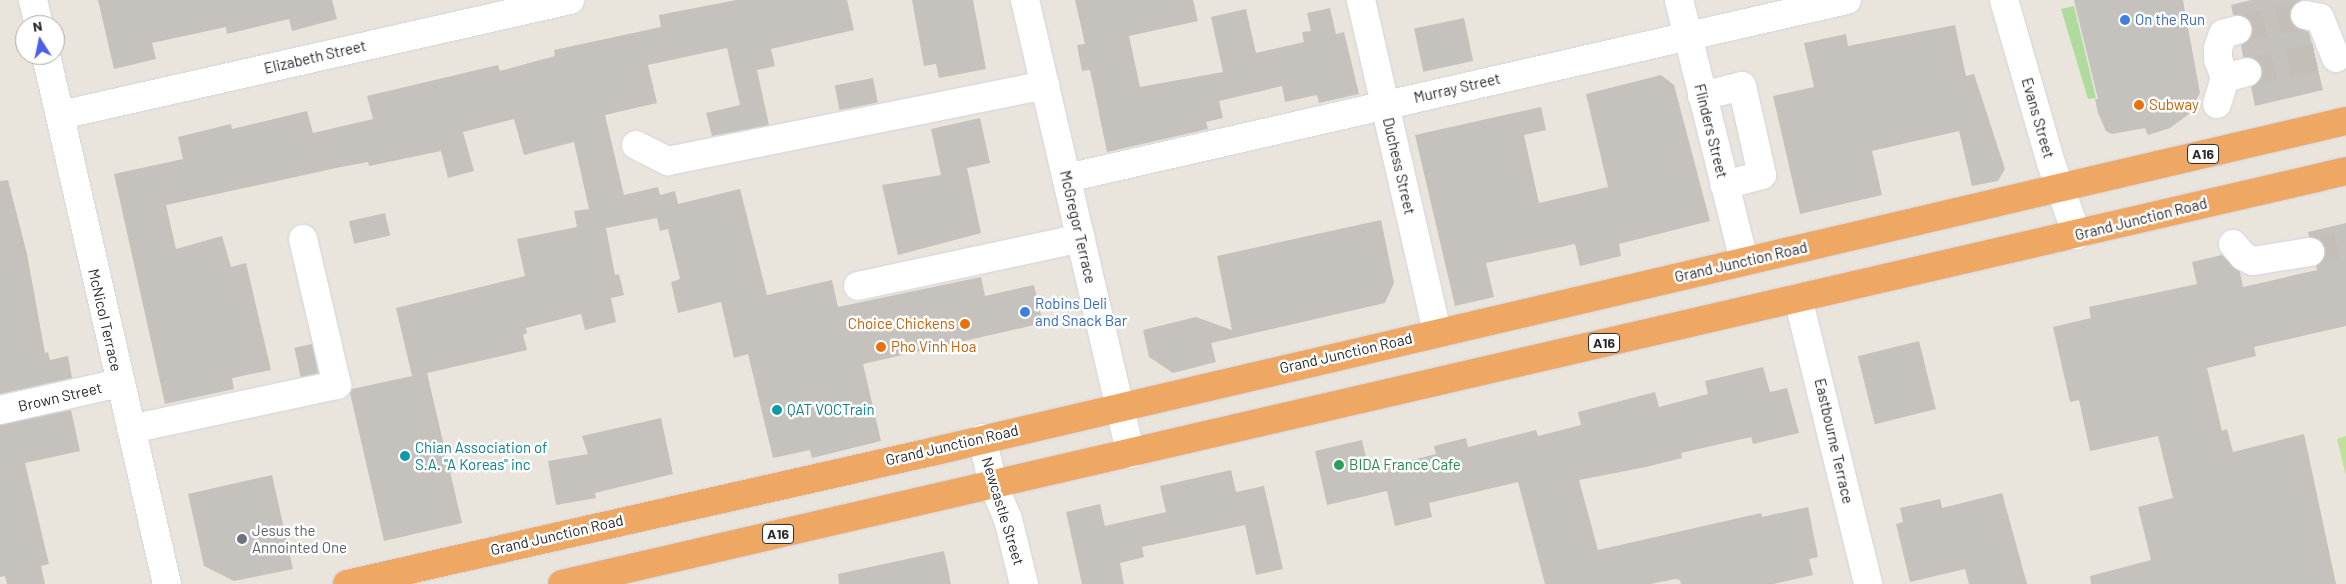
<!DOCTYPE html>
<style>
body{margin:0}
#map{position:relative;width:2346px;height:584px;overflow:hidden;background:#eae5dc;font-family:Barlow,sans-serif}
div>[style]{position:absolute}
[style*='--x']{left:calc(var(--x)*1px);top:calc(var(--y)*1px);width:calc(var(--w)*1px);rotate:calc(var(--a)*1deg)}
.green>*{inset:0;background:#afdb9e}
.pitch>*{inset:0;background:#bfe29a}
.building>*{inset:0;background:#c5c1bc;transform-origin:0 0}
.minor-tunnel>*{height:28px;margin-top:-14px;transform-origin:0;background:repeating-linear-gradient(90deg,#c3bfb8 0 28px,transparent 0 42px)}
.roads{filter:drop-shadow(0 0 1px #d2d3e0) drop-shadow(0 0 1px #d2d3e0)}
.minor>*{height:28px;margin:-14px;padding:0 14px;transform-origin:14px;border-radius:14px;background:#fff}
.highway>*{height:28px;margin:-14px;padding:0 14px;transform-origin:14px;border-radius:14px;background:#eea863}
.dots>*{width:14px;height:14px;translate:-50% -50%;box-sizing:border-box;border:2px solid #fff;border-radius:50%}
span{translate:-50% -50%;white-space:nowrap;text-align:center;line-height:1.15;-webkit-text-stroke:5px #fff;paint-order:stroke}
.shield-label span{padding:1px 4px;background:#fff;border:1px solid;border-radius:4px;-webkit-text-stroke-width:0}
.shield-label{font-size:14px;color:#292929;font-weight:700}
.shop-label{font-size:15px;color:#366cbe}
.left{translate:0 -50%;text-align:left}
.street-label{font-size:15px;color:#292929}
.food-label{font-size:15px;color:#c56008}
.right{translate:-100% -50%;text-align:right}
.culture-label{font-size:15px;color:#0d838f}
.leisure-label{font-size:15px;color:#27864d}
.worship-label{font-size:15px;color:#5b616d}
.north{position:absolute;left:15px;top:15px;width:50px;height:50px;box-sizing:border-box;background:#fff;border:1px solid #a9a9a9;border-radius:50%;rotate:350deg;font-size:14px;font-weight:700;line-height:20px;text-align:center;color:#292929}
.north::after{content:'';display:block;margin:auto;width:18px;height:22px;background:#4b5fe7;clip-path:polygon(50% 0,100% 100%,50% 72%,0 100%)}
</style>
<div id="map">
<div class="green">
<div style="clip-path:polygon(2074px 6px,2096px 98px,2088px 99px,2061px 9px)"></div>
</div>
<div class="pitch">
<div style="clip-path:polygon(2346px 436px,2346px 476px,2337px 439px)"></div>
</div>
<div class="building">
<div style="clip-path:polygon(98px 0,332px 0,337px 19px,292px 31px,289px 19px,227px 34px,226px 27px,152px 43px,156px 59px,114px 69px)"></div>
<div style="clip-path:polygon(736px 0,847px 0,854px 30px,771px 49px,775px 66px,757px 70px,769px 125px,712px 136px,706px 113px,740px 105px,727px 48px,648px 65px,657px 103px,605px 115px,624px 195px,658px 187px,660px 195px,675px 191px,678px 204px,740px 189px,767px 295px,832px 280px,838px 307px,981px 277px,985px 296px,1034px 285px,1043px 323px,863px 364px,881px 441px,812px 458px,810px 450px,773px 458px,748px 354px,734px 358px,721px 302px,678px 313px,671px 282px,680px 279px,668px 229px,660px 231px,657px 218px,606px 228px,615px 275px,619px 274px,624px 295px,611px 298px,616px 322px,585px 330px,581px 314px,526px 328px,527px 333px,523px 335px,527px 350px,427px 373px,462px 523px,384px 541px,350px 393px,352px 389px,412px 376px,396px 308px,525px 276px,517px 239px,577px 227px,574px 211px,589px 209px,574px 142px,524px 155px,514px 119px,463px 132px,474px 171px,448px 178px,441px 151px,369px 166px,368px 162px,341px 167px,166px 205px,176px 249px,222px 236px,231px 267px,246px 263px,271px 370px,232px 378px,234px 389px,165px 404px,114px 174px,183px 159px,178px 137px,231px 124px,232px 129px,307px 111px,313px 133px,373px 119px,367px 96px,498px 65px,500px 71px,555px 56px,554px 50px,661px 27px,659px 15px)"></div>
<div style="clip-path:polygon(912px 0,973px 0,986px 69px,939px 78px,936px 64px,924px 66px)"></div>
<div style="clip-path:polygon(1075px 0,1193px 0,1198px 21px,1129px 36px,1140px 87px,1223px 72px,1211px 17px,1246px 9px,1256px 53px,1304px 42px,1302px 32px,1311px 31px,1307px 13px,1330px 8px,1336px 34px,1344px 32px,1359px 94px,1319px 103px,1317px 95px,1285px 102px,1282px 86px,1219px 101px,1223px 118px,1206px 122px,1208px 129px,1107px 152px,1090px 70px,1082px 71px,1077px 45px,1085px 44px)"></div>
<div style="clip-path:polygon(2074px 0,2183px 0,2200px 93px,2189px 114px,2170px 128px,2148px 135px,2145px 128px,2112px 134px,2106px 131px,2098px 113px,2095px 99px,2098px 99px)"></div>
<div style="clip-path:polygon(2251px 0,2302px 0,2293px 5px,2290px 20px,2295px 27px,2309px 32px,2323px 90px,2255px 106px,2251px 87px,2258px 83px,2262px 68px,2258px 61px,2243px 57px,2241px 45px,2249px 40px,2252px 26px,2247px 18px,2233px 15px,2231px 5px)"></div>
<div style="left:1464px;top:18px;width:44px;height:51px;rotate:78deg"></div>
<div style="clip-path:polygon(1955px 25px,1966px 76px,1974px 74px,2005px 169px,1998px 181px,1972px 186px,1959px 131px,1872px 151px,1882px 195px,1800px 214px,1773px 96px,1814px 87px,1804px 43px,1846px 34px,1848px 46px)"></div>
<div style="clip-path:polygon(1661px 75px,1674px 85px,1710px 221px,1619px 244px,1621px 256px,1580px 266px,1575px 244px,1486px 263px,1494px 297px,1455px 306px,1415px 135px,1541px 107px,1546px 130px,1524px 135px,1539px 203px,1608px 187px,1586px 94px)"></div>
<div style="left:873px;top:78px;width:25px;height:39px;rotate:79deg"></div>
<div style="clip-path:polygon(980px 118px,990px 163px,967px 168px,981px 233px,898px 255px,882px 185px,941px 175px,931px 129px)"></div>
<div style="clip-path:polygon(8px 180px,27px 254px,45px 353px,48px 352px,50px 360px,68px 356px,72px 378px,0 394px,0 181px)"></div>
<div style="left:385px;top:213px;width:23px;height:37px;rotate:77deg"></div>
<div style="clip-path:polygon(1381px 220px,1394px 283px,1385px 303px,1211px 343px,1216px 362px,1173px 373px,1149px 357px,1143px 330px,1196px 317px,1232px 330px,1217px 256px)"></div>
<div style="clip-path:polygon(2346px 223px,2346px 326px,2254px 347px,2256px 356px,2207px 368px,2222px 431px,2227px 429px,2233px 452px,2304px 434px,2336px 584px,2091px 584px,2090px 576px,2151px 560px,2138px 507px,2173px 498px,2158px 436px,2090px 451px,2079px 400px,2070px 402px,2053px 327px,2091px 318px,2089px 307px,2197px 284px,2192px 262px,2222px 255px,2240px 272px,2243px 287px,2317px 270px,2316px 266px,2324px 258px,2325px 249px,2322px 242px,2309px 237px,2308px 232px)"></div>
<div style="left:1919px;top:341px;width:70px;height:63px;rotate:76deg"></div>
<div style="left:312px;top:344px;width:30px;height:18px;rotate:78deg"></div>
<div style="clip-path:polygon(1763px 367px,1770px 392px,1787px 388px,1799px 433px,1753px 444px,1751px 437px,1681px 453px,1682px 458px,1646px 467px,1579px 480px,1598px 550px,1761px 513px,1762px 517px,1808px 507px,1818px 557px,1809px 559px,1813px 575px,1774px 584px,1681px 584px,1680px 580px,1675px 579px,1651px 584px,1545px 584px,1518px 482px,1429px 503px,1432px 517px,1395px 526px,1387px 491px,1327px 505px,1315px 451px,1362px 440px,1369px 471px,1436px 454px,1434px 446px,1466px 438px,1468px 447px,1536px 430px,1538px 436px,1581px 425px,1578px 412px,1655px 392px,1659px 407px,1708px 394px,1705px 381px)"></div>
<div style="clip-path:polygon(71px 410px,80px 451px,25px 463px,49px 564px,41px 566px,45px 584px,7px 584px,5px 576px,0 577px,0 425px)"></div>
<div style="clip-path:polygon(661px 418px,673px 474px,595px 493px,596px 498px,556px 505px,548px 461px,588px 454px,582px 436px)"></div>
<div style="clip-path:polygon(1231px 470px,1236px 492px,1264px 486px,1283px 569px,1256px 575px,1245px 525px,1142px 547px,1144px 557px,1120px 563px,1124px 584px,1082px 584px,1066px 512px,1100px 504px,1105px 526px,1166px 512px,1160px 486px)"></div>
<div style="clip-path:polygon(272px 475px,293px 569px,234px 581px,204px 566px,188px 494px)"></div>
<div style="clip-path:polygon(2002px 493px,2027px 584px,1969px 584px,1965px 569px,1910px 582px,1896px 524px,1903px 522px,1900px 508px,1940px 499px,1942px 508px)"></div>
<div style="clip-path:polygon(944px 551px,951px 584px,839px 584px,838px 574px)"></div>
</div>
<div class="minor-tunnel">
<div style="--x:2237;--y:30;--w:70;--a:-12.4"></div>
<div style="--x:2247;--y:72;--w:71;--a:-12.3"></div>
<div style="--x:2310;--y:252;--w:37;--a:-14"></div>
</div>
<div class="roads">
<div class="minor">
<div style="--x:33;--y:0;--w:26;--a:77"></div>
<div style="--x:1025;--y:0;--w:466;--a:76.9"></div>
<div style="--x:1361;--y:0;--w:341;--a:77.1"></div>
<div style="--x:1679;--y:0;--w:269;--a:76"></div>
<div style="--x:2004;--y:0;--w:170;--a:73.9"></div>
<div style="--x:2051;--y:163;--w:77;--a:70.1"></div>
<div style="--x:2305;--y:15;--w:15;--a:11"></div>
<div style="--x:2320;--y:18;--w:43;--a:68.2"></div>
<div style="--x:46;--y:55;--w:543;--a:77.12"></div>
<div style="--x:2225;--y:78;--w:20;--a:-110"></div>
<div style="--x:2218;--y:59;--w:11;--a:-90"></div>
<div style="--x:2218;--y:48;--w:15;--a:-70"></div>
<div style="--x:2223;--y:34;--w:15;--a:-16"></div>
<div style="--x:1702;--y:96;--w:41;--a:-14"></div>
<div style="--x:1742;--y:86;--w:91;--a:77.3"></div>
<div style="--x:1762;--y:175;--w:39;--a:165"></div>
<div style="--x:2217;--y:104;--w:27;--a:-73"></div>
<div style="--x:2225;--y:78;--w:23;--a:-15"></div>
<div style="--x:61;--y:115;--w:522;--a:-12.73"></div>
<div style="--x:636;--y:145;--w:36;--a:27"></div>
<div style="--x:668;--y:161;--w:385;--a:-11.4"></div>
<div style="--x:1067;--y:178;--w:800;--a:-12.86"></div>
<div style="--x:2233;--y:244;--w:16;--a:50"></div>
<div style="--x:2243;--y:256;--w:11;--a:27"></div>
<div style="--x:2253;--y:261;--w:58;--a:-9"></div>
<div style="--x:858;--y:286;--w:228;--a:-12.1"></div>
<div style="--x:1798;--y:298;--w:294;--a:76.2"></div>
<div style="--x:0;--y:410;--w:123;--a:-12.7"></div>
<div style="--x:131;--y:429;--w:211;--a:-12.1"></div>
<div style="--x:337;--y:385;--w:150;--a:-103.1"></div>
<div style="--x:982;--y:438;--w:47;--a:76.6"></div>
<div style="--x:993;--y:484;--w:38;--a:67"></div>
<div style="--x:1008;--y:519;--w:67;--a:76.2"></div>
</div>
<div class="highway">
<div style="--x:347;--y:584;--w:599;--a:-12.74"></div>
<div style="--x:931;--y:452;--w:1453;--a:-13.17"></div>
<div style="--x:562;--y:584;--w:1831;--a:-13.03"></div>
</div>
</div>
<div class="dots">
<div style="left:2125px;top:20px;background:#3f7fe0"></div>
<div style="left:2139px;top:105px;background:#e8710a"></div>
<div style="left:1025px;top:312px;background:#3f7fe0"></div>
<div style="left:965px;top:324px;background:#e8710a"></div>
<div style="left:881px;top:347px;background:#e8710a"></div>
<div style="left:777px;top:410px;background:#0f9aa8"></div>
<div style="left:405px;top:456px;background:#0f9aa8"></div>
<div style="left:1339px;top:465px;background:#2e9e5b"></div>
<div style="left:242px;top:539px;background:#6b7280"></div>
</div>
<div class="shield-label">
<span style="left:2203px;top:154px">A16</span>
<span style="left:1604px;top:343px">A16</span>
<span style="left:778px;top:534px">A16</span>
</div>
<div class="shop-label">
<span class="left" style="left:2135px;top:20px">On the Run</span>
<span class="left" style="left:1035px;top:312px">Robins Deli<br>and Snack Bar</span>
</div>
<div class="street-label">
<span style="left:315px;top:57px;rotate:-13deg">Elizabeth Street</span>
<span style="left:1457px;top:88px;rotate:-13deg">Murray Street</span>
<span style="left:2038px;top:118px;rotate:74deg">Evans Street</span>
<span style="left:1711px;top:131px;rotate:76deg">Flinders Street</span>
<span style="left:1399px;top:166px;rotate:77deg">Duchess Street</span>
<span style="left:2141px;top:219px;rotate:-14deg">Grand Junction Road</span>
<span style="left:1078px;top:227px;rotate:77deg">McGregor Terrace</span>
<span style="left:1741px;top:262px;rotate:-13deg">Grand Junction Road</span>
<span style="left:105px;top:320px;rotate:77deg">McNicol Terrace</span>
<span style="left:1346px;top:353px;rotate:-13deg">Grand Junction Road</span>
<span style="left:60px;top:397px;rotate:-13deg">Brown Street</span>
<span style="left:1834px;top:441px;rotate:77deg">Eastbourne Terrace</span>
<span style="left:952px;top:445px;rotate:-13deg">Grand Junction Road</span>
<span style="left:1003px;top:511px;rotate:73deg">Newcastle Street</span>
<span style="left:557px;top:535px;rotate:-13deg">Grand Junction Road</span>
</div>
<div class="food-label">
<span class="left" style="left:2149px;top:105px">Subway</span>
<span class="right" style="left:955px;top:324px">Choice Chickens</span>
<span class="left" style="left:891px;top:347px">Pho Vinh Hoa</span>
</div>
<div class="culture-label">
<span class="left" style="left:787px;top:410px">QAT VOCTrain</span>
<span class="left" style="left:415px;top:456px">Chian Association of<br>S.A. "A Koreas" inc</span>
</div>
<div class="leisure-label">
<span class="left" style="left:1349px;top:465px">BIDA France Cafe</span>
</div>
<div class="worship-label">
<span class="left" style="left:252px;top:539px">Jesus the<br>Annointed One</span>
</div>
<div class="north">N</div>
</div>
